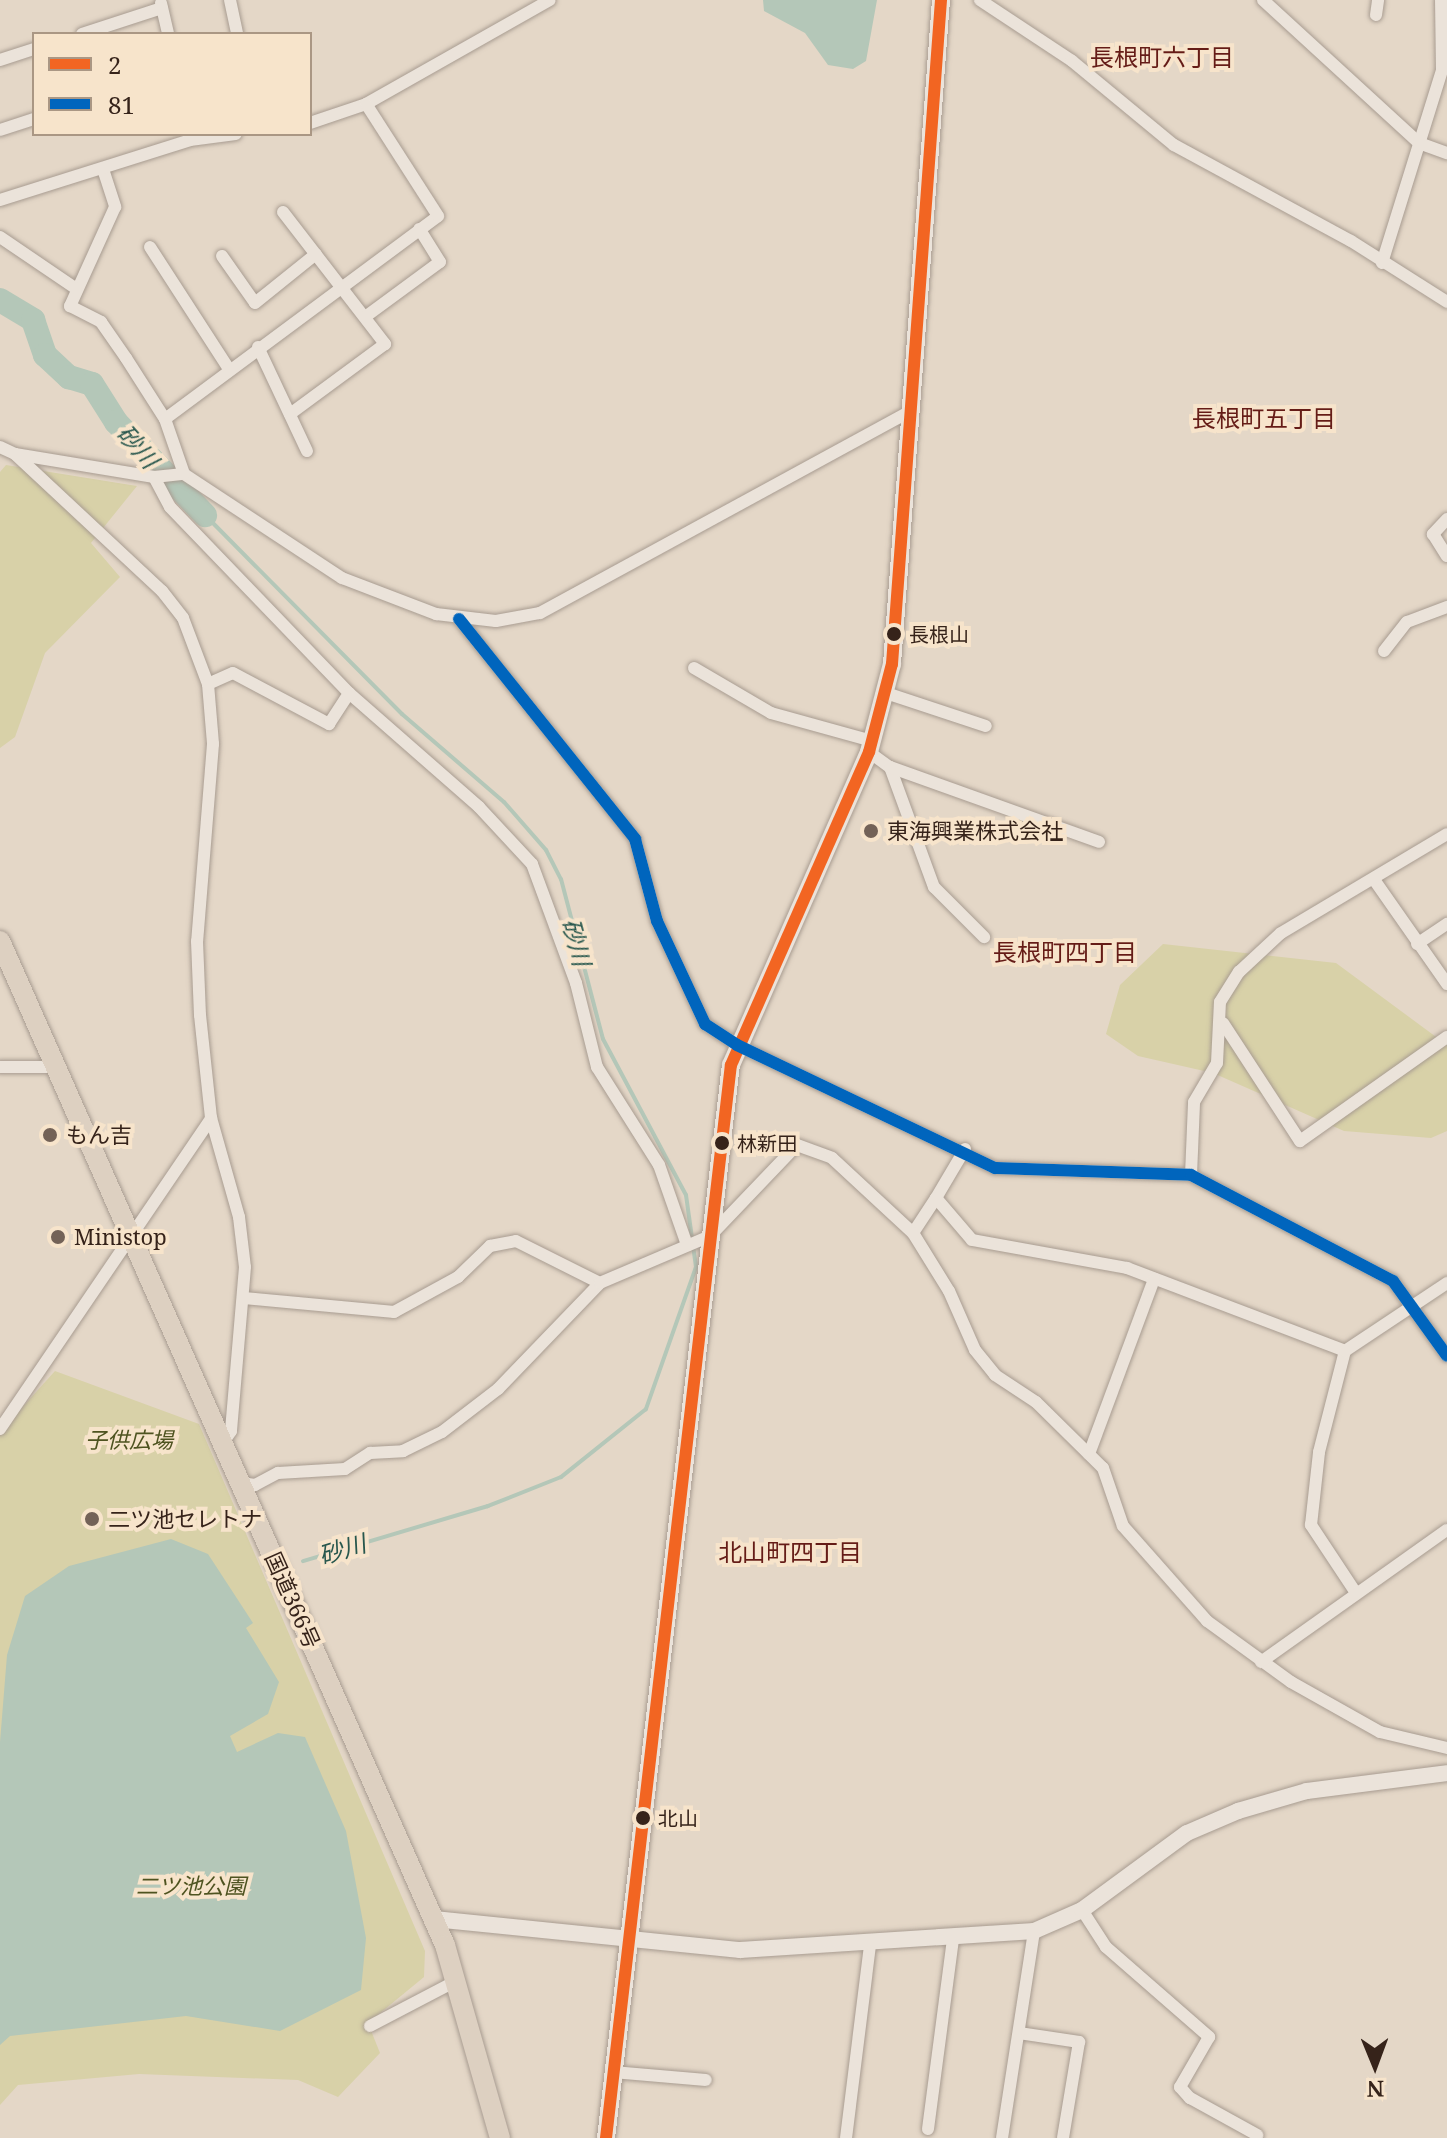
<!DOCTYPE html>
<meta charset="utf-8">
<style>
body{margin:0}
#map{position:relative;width:1447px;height:2138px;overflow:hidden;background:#e4d7c7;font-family:"Noto Serif","Noto Sans JP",serif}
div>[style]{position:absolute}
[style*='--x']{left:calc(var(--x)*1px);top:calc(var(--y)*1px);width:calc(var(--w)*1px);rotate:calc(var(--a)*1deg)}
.green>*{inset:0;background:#d8d1a8}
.water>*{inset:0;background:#b4c7b8}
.stream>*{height:4px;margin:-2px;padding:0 2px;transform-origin:2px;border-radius:2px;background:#b4c7b8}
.river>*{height:24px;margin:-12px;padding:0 12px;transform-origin:12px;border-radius:12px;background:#b4c7b8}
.roads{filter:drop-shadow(0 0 2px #a89c91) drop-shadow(0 0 2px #a89c91)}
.minor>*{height:12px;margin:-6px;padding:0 6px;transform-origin:6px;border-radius:6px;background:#ebe3da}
.tertiary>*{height:16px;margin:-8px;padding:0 8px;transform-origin:8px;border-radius:8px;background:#ebe3da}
.secondary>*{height:18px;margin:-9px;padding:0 9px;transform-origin:9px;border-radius:9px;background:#ebe3da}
.trunk>*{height:20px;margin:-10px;padding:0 10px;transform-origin:10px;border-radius:10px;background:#ddd0c1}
.bus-1>*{height:12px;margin:-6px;padding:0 6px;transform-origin:6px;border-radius:6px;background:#f26522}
.bus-2>*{height:12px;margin:-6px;padding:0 6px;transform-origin:6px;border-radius:6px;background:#0065bd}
.dots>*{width:22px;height:22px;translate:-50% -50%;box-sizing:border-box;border:4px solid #f7e4cb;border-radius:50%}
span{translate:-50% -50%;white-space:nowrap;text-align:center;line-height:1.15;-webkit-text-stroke:8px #f7e4cb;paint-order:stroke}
.bus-label{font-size:20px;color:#36231a}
.left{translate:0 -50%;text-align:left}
.poi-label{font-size:22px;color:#36231a}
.park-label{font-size:22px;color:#4e5320;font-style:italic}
.street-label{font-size:22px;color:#36231a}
.neighbourhood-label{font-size:24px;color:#651c17}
.water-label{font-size:24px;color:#28574d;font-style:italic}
.legend{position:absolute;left:32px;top:32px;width:280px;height:104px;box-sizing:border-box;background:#f7e4cb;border:2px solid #aa9784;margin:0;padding:10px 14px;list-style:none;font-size:24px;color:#36231a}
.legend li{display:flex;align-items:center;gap:16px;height:40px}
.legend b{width:40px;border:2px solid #aa9784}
.north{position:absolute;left:1335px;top:2026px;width:80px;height:80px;-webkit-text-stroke:6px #f7e4cb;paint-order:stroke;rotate:179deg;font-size:22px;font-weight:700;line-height:32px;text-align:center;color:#36231a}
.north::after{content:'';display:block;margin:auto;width:28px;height:36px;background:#36231a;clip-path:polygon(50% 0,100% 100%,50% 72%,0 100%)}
</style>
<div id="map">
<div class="green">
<div style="clip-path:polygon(6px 465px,137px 486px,91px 543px,120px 577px,45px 653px,15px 737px,0 748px,0 472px)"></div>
<div style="clip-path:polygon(1163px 944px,1336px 963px,1447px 1045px,1447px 1131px,1431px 1138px,1344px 1131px,1213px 1073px,1138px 1056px,1106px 1034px,1120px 985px)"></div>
<div style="clip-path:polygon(55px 1371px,199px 1424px,425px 1951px,424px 1977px,368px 2023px,380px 2053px,338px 2097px,298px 2080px,139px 2074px,18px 2085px,0 2105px,0 1432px)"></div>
</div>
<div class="water">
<div style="clip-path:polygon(763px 0,877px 0,866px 61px,853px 69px,828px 65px,805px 33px,764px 11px)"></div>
<div style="clip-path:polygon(171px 1539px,208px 1554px,253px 1623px,246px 1628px,279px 1682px,268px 1714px,230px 1736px,237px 1752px,278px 1733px,305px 1737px,346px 1831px,366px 1938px,361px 1990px,280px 2031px,186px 2016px,10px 2036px,0 2045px,0 1742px,7px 1655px,25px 1596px,69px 1566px)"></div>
</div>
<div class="stream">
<div style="--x:205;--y:515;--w:280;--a:45.3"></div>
<div style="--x:402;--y:714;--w:135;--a:40.8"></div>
<div style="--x:504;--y:802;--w:64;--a:48.8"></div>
<div style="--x:546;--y:850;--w:33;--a:63"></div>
<div style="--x:561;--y:879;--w:165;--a:75.3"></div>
<div style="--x:603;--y:1039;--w:177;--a:62"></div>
<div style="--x:686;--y:1195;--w:73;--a:82.1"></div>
<div style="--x:696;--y:1267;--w:151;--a:109.4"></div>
<div style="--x:646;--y:1409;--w:109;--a:141.3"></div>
<div style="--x:561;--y:1477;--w:79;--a:158.3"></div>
<div style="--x:488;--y:1506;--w:193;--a:163.4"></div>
</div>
<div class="river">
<div style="--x:0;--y:300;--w:39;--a:31"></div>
<div style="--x:33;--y:320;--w:37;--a:71"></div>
<div style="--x:45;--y:355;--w:33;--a:43"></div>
<div style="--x:69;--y:377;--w:24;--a:17"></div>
<div style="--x:92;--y:384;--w:45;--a:57.7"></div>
<div style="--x:116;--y:422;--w:129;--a:46.3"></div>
</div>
<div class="roads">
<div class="minor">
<div style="--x:230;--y:0;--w:35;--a:78"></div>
<div style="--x:980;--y:0;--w:110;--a:33.5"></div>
<div style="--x:1072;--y:61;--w:132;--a:39.5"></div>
<div style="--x:1174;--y:145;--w:201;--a:28.5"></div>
<div style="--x:1351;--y:241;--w:114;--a:32.4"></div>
<div style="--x:1263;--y:0;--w:212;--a:42.5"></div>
<div style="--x:1419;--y:143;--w:30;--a:20"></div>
<div style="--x:161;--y:3;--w:32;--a:77"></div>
<div style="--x:1376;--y:15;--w:15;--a:-82"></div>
<div style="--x:82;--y:34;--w:84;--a:-18"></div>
<div style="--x:0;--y:60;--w:36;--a:-18"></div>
<div style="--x:310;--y:123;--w:59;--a:-18.7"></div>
<div style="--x:366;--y:104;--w:211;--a:-29.5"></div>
<div style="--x:0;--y:130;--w:36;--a:-18"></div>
<div style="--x:103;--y:169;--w:40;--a:72"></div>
<div style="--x:115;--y:207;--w:109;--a:114.4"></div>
<div style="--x:70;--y:306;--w:35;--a:27"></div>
<div style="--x:101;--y:322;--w:44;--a:55.2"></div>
<div style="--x:126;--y:358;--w:72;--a:57.4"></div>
<div style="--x:165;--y:419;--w:58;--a:70.9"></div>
<div style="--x:184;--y:474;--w:189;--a:33.4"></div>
<div style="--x:342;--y:578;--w:101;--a:21"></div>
<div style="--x:436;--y:614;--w:60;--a:6.7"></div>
<div style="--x:496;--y:621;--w:45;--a:-10.3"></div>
<div style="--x:540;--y:613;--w:424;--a:-28.6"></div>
<div style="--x:0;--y:200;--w:199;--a:-17.5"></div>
<div style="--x:190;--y:140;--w:46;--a:-7.4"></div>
<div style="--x:283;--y:212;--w:167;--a:52.3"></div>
<div style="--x:385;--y:344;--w:118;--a:143.6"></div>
<div style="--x:0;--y:237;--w:91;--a:34.2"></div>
<div style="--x:150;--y:247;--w:145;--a:57.1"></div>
<div style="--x:222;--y:256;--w:57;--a:54.9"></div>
<div style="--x:255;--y:303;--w:78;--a:-38.8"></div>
<div style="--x:1382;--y:263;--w:202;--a:-72.7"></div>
<div style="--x:1442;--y:70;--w:70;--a:-90.8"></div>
<div style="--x:365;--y:317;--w:93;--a:-36.3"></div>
<div style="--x:440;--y:262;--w:39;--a:-122"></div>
<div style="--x:258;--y:347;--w:115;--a:64.8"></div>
<div style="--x:165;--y:419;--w:340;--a:-36.6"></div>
<div style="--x:438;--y:216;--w:133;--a:-122.7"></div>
<div style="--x:0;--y:447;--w:17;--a:25"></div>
<div style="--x:15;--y:454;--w:201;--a:43"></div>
<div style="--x:162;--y:591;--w:34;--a:52"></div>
<div style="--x:183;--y:618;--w:71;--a:69.3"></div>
<div style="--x:208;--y:684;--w:60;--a:85.2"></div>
<div style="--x:213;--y:744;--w:198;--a:94.6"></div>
<div style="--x:197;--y:941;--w:74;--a:87.7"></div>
<div style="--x:200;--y:1015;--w:104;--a:83.9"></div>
<div style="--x:211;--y:1118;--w:103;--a:74.2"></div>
<div style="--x:239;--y:1217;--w:50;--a:83.2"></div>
<div style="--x:245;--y:1267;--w:165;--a:94.9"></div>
<div style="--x:231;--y:1431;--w:14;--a:124"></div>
<div style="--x:15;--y:454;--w:141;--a:9.4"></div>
<div style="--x:154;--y:477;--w:30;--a:-6"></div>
<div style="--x:154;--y:477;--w:34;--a:62"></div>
<div style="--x:170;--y:507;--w:258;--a:46.1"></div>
<div style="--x:349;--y:693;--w:173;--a:41.2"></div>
<div style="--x:479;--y:807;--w:78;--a:47.1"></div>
<div style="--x:532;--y:864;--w:127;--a:69.7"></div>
<div style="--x:576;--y:983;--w:87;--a:76"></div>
<div style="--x:597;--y:1067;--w:116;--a:57.7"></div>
<div style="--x:659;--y:1165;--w:85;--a:70.7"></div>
<div style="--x:1447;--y:519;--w:21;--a:133"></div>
<div style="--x:1433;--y:534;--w:26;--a:58"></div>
<div style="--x:459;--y:619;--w:282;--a:51.3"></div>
<div style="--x:635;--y:839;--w:85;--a:75"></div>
<div style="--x:657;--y:921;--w:114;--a:65"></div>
<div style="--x:705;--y:1024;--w:38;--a:33"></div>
<div style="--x:737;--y:1045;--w:286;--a:25.5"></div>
<div style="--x:995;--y:1168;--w:196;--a:2"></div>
<div style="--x:1191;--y:1175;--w:228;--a:27.7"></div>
<div style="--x:1393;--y:1281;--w:92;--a:54.2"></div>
<div style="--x:1384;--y:651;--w:37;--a:-52"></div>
<div style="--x:1407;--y:622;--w:43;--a:-20.6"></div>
<div style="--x:694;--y:668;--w:89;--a:30.3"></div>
<div style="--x:771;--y:713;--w:105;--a:15.5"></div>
<div style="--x:208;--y:684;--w:27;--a:-24"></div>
<div style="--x:233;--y:673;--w:109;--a:28"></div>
<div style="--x:329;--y:724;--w:37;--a:-57"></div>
<div style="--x:886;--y:693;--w:105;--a:18.3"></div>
<div style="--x:869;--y:752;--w:26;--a:36"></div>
<div style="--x:890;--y:767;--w:128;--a:69.9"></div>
<div style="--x:934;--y:887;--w:71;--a:45"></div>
<div style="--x:890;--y:767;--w:222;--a:19.7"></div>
<div style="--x:1375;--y:881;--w:126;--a:55"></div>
<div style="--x:1417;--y:944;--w:36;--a:-34"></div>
<div style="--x:1223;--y:1023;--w:141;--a:56.9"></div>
<div style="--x:1300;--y:1141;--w:180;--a:-35.3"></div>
<div style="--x:0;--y:1067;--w:56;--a:0"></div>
<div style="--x:1191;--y:1175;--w:73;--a:-87.6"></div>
<div style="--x:1194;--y:1102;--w:45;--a:-59.5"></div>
<div style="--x:1217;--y:1063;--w:61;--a:-87.2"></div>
<div style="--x:1220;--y:1002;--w:36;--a:-58"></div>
<div style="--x:1239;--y:972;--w:57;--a:-42.9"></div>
<div style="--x:1281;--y:933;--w:193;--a:-30.8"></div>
<div style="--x:936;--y:1198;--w:57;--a:-59.4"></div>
<div style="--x:913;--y:1233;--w:42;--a:-56.7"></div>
<div style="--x:936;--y:1198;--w:55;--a:49.4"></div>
<div style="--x:972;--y:1240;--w:158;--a:10.2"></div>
<div style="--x:1127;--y:1268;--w:233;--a:20.8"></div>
<div style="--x:244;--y:1298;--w:151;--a:5.3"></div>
<div style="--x:394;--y:1312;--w:73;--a:-28.7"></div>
<div style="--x:458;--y:1277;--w:45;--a:-44.1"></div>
<div style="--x:490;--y:1246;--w:26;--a:-11"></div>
<div style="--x:516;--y:1241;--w:94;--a:26.6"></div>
<div style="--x:0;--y:1429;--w:376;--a:-55.8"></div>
<div style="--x:1089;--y:1454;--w:187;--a:-69.6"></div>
<div style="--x:241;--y:1483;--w:14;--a:8"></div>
<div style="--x:255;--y:1485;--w:26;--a:-28"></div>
<div style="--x:278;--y:1473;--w:67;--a:-3.4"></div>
<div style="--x:345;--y:1469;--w:30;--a:-33"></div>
<div style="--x:370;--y:1453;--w:33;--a:-3"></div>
<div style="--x:403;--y:1451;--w:43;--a:-26"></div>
<div style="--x:442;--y:1432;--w:71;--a:-37.5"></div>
<div style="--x:498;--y:1389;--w:147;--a:-46.1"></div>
<div style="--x:600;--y:1283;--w:120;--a:-23.1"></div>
<div style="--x:710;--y:1236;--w:126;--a:-46.3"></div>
<div style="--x:797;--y:1145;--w:37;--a:20"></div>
<div style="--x:832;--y:1158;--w:110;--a:42.8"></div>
<div style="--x:913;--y:1233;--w:68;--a:58.2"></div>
<div style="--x:949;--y:1291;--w:64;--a:66.2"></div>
<div style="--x:975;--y:1350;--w:32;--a:51"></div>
<div style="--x:995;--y:1375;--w:49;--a:33.4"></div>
<div style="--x:1036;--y:1402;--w:94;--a:44.6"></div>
<div style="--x:1103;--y:1468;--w:61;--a:71"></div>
<div style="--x:1123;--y:1526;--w:127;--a:48.5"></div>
<div style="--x:1207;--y:1621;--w:104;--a:36"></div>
<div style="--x:1291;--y:1682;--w:102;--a:29.3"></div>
<div style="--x:1380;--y:1732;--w:69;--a:13.4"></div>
<div style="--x:1356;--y:1593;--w:82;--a:-123.5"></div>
<div style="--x:1311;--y:1525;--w:73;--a:-83.7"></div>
<div style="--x:1319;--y:1452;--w:104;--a:-75.6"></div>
<div style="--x:1345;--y:1351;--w:123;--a:-33.7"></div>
<div style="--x:1261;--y:1662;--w:228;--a:-35.4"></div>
<div style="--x:1082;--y:1910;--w:44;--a:57"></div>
<div style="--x:1106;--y:1947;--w:137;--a:41.1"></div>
<div style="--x:1209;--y:2037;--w:58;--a:120.1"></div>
<div style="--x:1180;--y:2087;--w:15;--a:48"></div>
<div style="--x:1190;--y:2098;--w:77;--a:28.9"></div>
<div style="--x:370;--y:2026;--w:97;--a:-27.6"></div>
<div style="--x:1019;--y:2033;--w:61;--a:8.5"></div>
<div style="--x:1079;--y:2042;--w:97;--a:99.5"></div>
<div style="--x:613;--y:2072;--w:93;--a:4.9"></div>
<div style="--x:928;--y:2129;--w:193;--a:-82.5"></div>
<div style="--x:846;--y:2138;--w:193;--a:-82.9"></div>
<div style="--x:1002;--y:2138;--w:209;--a:-81.2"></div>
</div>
<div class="tertiary">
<div style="--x:434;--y:1919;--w:308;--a:5.8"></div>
<div style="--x:740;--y:1950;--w:295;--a:-3.7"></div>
<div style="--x:1034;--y:1931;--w:52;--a:-23.6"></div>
<div style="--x:1082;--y:1910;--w:130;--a:-36.3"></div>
<div style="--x:1187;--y:1833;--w:56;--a:-23.3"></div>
<div style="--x:1238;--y:1811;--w:72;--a:-16.2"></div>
<div style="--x:1307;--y:1791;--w:141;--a:-7.3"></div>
</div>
<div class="secondary">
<div style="--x:606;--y:2138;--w:1080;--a:-83.36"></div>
<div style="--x:731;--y:1065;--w:342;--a:-66.2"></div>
<div style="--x:869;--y:752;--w:91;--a:-75.4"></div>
<div style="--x:892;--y:664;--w:666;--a:-85.78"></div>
</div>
<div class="trunk">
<div style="--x:0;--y:941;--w:1098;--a:66.1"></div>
<div style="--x:445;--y:1945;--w:201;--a:74.1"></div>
</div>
</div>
<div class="bus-1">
<div style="--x:606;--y:2138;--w:1080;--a:-83.36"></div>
<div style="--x:731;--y:1065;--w:342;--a:-66.2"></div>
<div style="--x:869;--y:752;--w:91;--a:-75.4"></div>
<div style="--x:892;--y:664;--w:666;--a:-85.78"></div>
</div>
<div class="bus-2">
<div style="--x:459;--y:619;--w:282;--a:51.3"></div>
<div style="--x:635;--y:839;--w:85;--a:75"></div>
<div style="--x:657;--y:921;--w:114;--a:65"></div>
<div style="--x:705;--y:1024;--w:38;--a:33"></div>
<div style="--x:737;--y:1045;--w:286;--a:25.5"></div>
<div style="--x:995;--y:1168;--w:196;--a:2"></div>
<div style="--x:1191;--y:1175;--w:228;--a:27.7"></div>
<div style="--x:1393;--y:1281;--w:92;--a:54.2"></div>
</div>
<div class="dots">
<div style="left:894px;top:634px;background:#36231a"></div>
<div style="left:871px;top:831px;background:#736257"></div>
<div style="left:50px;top:1135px;background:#736257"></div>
<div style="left:722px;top:1143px;background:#36231a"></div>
<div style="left:58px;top:1237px;background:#736257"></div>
<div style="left:92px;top:1519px;background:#736257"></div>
<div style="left:643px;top:1818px;background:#36231a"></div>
</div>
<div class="bus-label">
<span class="left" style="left:909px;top:634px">長根山</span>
<span class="left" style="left:737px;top:1143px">林新田</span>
<span class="left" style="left:658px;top:1818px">北山</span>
</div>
<div class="poi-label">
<span class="left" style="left:887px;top:831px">東海興業株式会社</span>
<span class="left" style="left:66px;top:1135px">もん吉</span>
<span class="left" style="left:74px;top:1237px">Ministop</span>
<span class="left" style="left:108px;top:1519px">二ツ池セレトナ</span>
</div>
<div class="park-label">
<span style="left:129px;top:1440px">子供広場</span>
<span style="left:191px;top:1886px">二ツ池公園</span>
</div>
<div class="street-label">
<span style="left:293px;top:1600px;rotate:66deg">国道366号</span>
</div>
<div class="neighbourhood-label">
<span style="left:1162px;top:57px">長根町六丁目</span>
<span style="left:1264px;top:418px">長根町五丁目</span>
<span style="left:1065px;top:952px">長根町四丁目</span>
<span style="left:790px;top:1552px">北山町四丁目</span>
</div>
<div class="water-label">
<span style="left:138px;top:446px;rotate:49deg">砂川</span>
<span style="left:577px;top:942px;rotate:75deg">砂川</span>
<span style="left:342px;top:1549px;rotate:-17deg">砂川</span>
</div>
<ul class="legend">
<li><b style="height:10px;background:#f26522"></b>2</li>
<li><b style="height:10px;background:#0065bd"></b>81</li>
</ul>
<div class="north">N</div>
</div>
